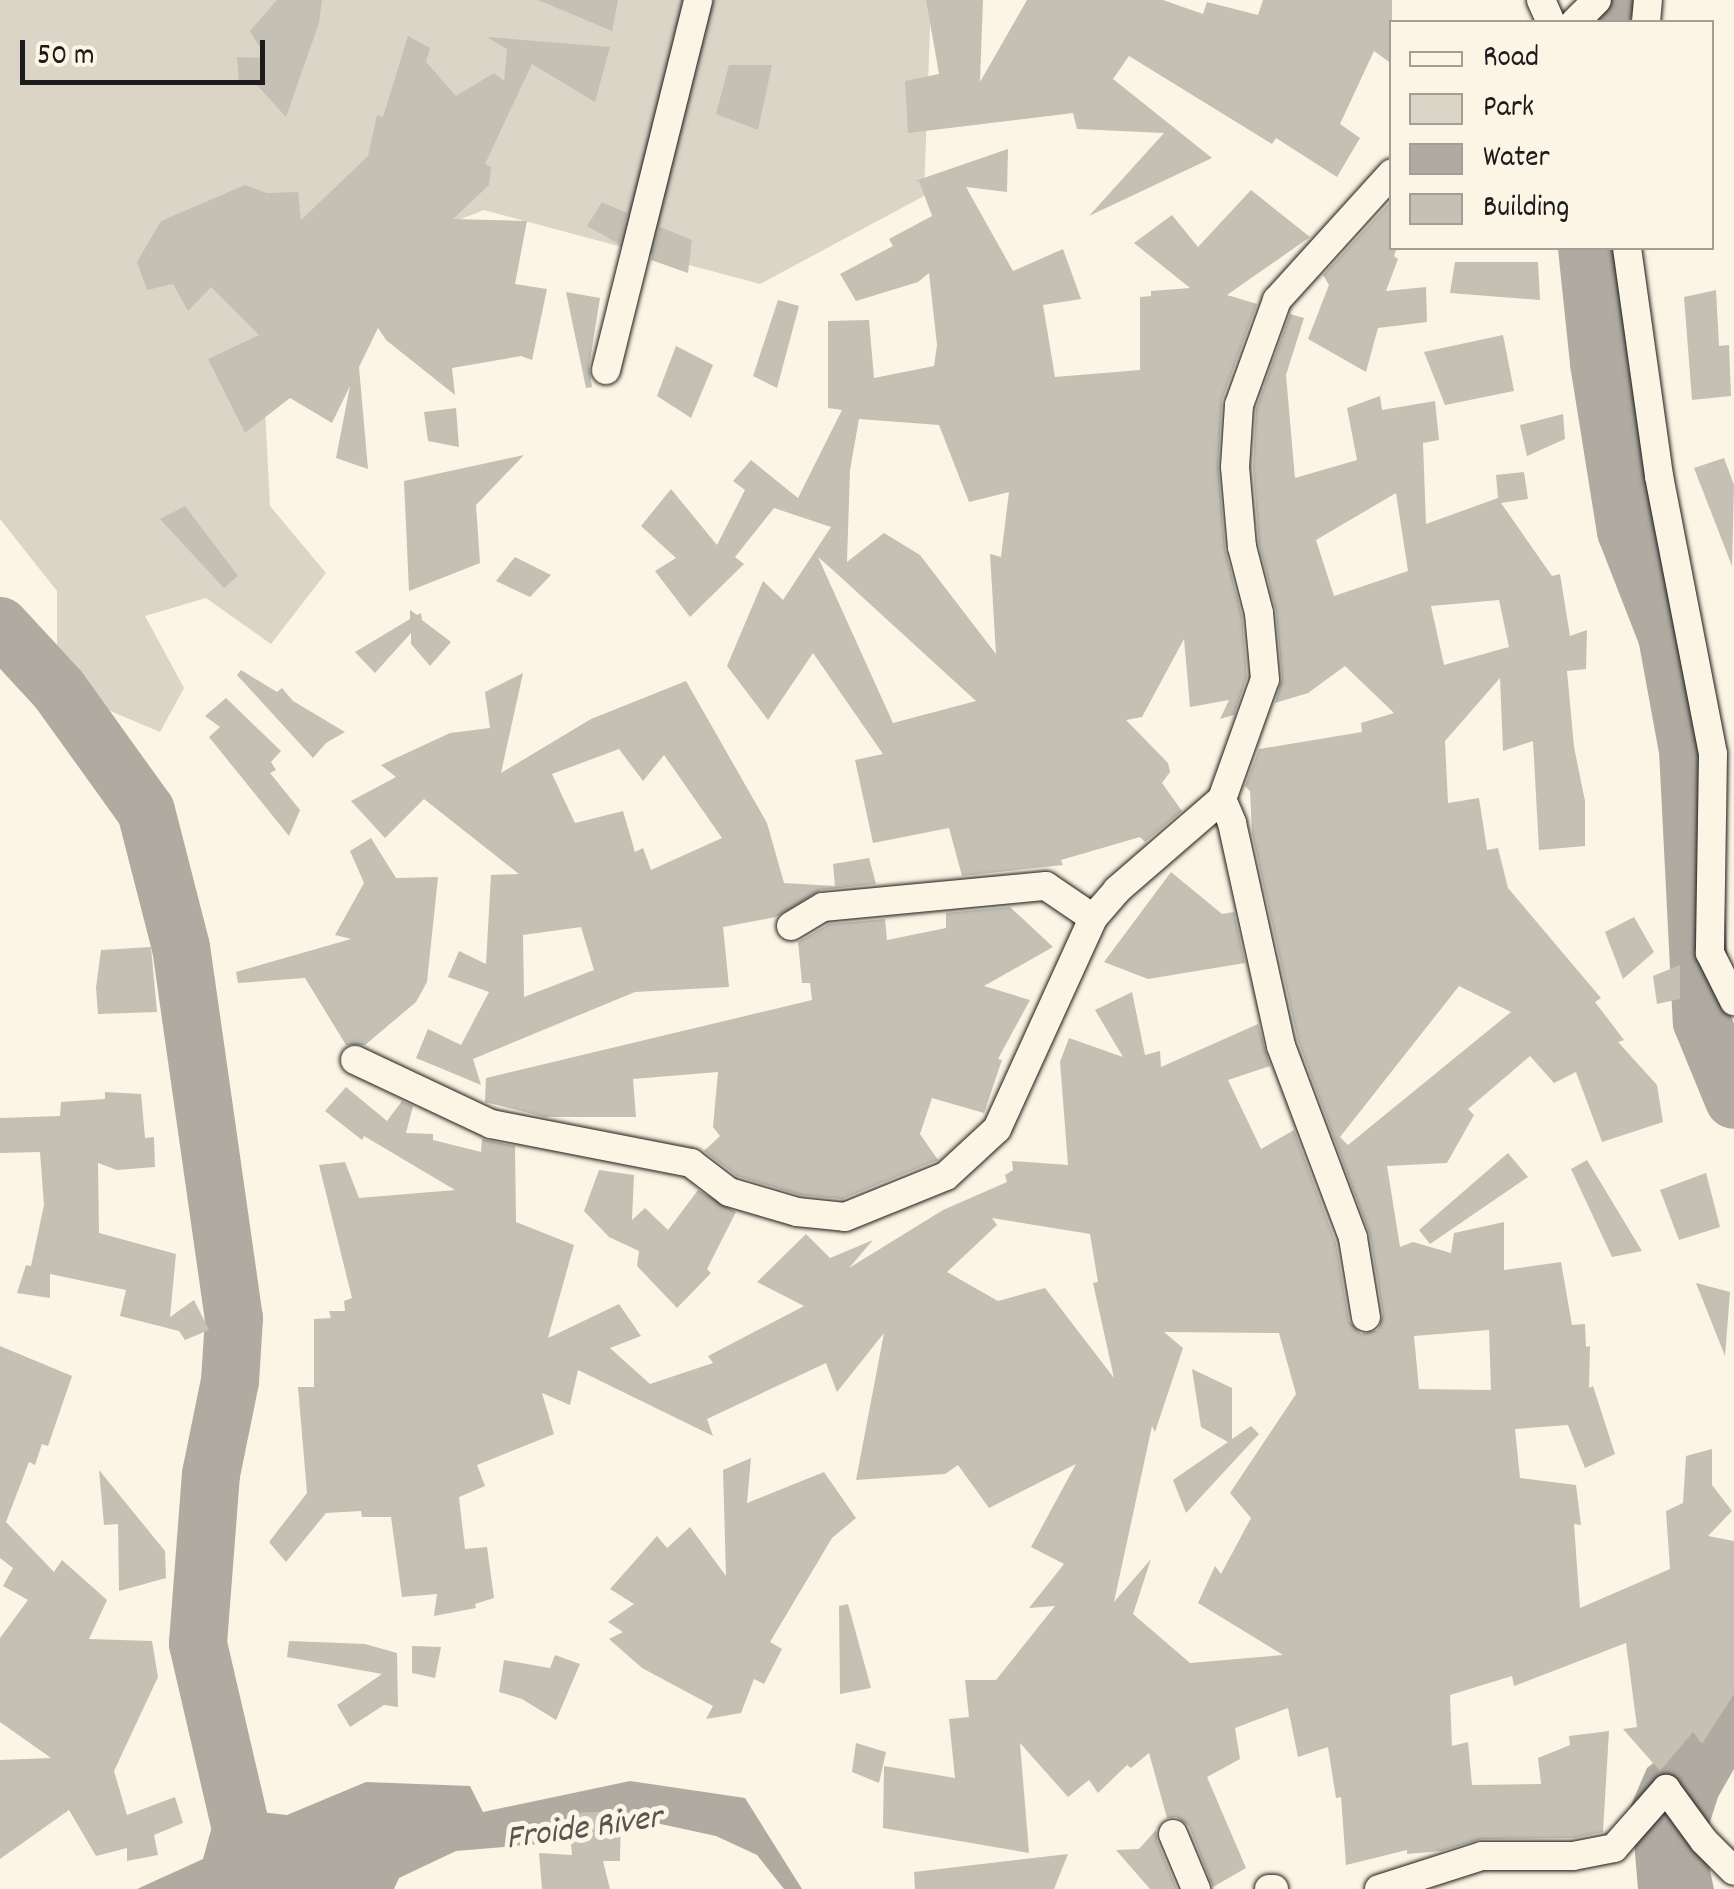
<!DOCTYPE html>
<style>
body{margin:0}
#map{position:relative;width:1734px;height:1889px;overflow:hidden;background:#fcf5e5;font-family:Dekko,sans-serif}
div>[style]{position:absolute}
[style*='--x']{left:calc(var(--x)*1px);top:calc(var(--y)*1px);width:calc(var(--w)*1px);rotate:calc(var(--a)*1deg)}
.green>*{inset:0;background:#dbd5c8}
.water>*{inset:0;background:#b0aba1}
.river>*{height:58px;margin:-29px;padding:0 29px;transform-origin:29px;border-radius:29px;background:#b0aba1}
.building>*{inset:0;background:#c4c0b3}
.roads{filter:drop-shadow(0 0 2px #1c1c1c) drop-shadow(0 0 2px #1c1c1c)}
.street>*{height:28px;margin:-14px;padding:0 14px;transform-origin:14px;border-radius:14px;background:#fcf5e5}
span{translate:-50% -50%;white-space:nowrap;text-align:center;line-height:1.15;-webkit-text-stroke:10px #fcf5e5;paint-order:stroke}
.water-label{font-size:35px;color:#575551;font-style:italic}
.legend{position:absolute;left:1389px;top:20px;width:325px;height:230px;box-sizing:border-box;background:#fcf5e5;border:2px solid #a29e95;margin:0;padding:12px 18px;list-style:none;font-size:30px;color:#1c1c1c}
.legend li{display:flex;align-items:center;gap:20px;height:50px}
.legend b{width:50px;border:2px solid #a29e95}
.scale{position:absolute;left:20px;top:40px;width:245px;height:45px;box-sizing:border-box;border:5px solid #1c1c1c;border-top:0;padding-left:12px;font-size:30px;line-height:35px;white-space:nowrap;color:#1c1c1c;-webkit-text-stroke:8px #fcf5e5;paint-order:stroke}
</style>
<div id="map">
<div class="green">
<div style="clip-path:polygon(0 0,931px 0,924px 196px,760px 284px,484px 210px,319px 274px,265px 409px,270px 506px,326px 573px,271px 644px,206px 598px,145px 616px,184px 688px,160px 732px,89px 702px,57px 655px,57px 591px,0 519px)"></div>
</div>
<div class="water">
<div style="clip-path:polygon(1734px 1673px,1734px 1769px,1718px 1797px,1704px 1841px,1714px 1889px,1638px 1889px,1631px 1805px,1647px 1768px,1679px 1743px)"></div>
<div style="clip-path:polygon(203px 1680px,260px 1812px,287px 1815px,366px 1782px,470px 1786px,483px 1812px,630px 1781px,745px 1798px,802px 1889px,784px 1889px,757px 1855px,716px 1836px,656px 1823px,538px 1844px,456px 1851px,399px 1878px,394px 1889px,137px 1889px,203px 1859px,222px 1790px,203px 1747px)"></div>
</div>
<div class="river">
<div style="--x:1600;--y:22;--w:23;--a:-75"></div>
<div style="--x:1587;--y:248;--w:116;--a:84"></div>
<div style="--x:1599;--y:363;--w:170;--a:80.9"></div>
<div style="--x:1626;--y:531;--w:113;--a:68.7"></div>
<div style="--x:1667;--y:636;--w:116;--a:79.6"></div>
<div style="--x:1688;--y:750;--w:272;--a:87.1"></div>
<div style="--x:1702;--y:1022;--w:84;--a:67.7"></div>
<div style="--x:0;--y:626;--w:87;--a:47.3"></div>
<div style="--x:59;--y:690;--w:149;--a:54.3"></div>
<div style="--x:146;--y:811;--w:140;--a:75.6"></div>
<div style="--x:181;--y:947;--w:375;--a:81.9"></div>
<div style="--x:234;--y:1318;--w:63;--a:93.6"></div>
<div style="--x:230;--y:1381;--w:95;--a:101.5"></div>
<div style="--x:211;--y:1474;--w:170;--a:94.4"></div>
<div style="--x:198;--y:1644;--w:199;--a:76.9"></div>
<div style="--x:243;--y:1838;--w:58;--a:61.2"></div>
</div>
<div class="building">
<div style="clip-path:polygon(277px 0,322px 0,319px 23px,286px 117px,255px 83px,239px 83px,237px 57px,266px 58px,250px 31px)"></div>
<div style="clip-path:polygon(538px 0,618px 0,612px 31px)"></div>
<div style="clip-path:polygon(926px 0,983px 0,980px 82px,1027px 0,1163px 0,1203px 14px,1207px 2px,1258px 15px,1263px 0,1392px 0,1392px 64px,1374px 51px,1340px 124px,1360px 138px,1337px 177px,1276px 138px,1272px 144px,1129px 56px,1113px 79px,1212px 158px,1089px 216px,1164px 133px,1077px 129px,1073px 113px,908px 133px,905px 81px,939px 74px)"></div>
<div style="clip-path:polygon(408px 36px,430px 48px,426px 62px,456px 96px,494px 73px,504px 81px,507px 49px,487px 37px,610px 47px,595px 102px,532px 64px,485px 164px,491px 167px,489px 185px,453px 219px,527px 221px,515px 284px,547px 289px,532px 360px,521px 356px,452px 368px,455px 395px,386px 340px,378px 328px,359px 367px,368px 469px,336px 458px,350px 386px,332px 423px,290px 398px,245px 433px,208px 359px,259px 335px,211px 287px,188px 311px,173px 284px,147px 290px,137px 262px,161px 221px,245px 185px,267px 193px,298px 192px,301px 220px,368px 156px,377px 115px,383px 117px)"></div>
<div style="clip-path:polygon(729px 65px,772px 65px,758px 130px,716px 114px)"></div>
<div style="clip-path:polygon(evenodd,1008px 149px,1007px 192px,966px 187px,1013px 271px,1063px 249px,1081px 299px,1043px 305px,1055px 377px,1140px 370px,1140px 297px,1151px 296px,1151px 291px,1190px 288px,1134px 243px,1172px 215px,1198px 247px,1251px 190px,1310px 237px,1227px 295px,1257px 304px,1222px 400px,1218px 466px,1225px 549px,1242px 616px,1247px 677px,1234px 715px,1220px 719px,1229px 700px,1190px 707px,1184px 639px,1142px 717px,1126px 720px,1168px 763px,1170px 772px,1162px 783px,1182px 811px,1145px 842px,1140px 837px,1061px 860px,1063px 865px,962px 876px,949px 828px,873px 843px,855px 760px,883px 754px,813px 653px,768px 720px,727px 666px,763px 581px,783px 600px,831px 527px,774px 508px,735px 557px,744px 564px,690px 617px,655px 571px,676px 558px,641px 526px,671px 489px,717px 545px,745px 490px,733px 481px,751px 460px,798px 498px,842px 410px,828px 408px,828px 321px,869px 320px,874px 378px,934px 366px,937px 345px,929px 273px,918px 282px,856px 301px,840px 274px,893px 246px,889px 239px,932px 216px,919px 181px,915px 181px,1008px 149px,859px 419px,939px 425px,969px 502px,1009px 492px,1001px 557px,990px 554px,996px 654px,920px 555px,884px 533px,847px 562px,850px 470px,859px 419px,1008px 149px,818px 557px,835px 572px,976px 701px,893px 723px,818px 557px)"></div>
<div style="clip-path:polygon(1392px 200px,1392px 248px,1397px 248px,1394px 256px,1398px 259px,1386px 291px,1426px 287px,1427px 322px,1378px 328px,1366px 372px,1308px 339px,1329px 285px,1323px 275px)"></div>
<div style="clip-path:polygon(602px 202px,627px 213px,619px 244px,587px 226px)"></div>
<div style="clip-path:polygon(660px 227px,692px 240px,688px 273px,651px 260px)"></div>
<div style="clip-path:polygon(1455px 262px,1538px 262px,1540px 300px,1450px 293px)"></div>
<div style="clip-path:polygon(1716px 290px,1719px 346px,1729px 345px,1731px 396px,1692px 400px,1684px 297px)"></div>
<div style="clip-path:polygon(566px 292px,600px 298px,589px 367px,592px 387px,586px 388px)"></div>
<div style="clip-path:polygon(778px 300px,799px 306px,777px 388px,753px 376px)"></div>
<div style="clip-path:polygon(evenodd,1290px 314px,1304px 318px,1286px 375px,1295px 478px,1357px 460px,1347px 408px,1380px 396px,1382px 410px,1435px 401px,1439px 440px,1423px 443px,1426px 524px,1498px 498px,1496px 475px,1524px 472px,1528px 499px,1501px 503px,1552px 576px,1560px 574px,1570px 636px,1587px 630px,1586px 669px,1567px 671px,1574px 747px,1585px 801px,1585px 846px,1539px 850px,1533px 741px,1503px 751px,1500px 678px,1445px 741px,1448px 803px,1479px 798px,1487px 850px,1498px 848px,1508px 888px,1601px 998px,1595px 1002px,1624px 1040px,1618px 1042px,1657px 1085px,1663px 1122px,1602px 1142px,1576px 1072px,1554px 1083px,1530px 1056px,1468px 1109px,1474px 1115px,1447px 1163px,1387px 1166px,1400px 1247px,1413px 1242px,1451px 1253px,1454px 1233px,1504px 1222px,1504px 1270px,1561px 1262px,1572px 1325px,1585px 1324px,1586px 1347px,1590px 1346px,1589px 1388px,1593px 1386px,1615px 1454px,1585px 1468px,1568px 1425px,1515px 1429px,1520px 1478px,1576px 1485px,1581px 1525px,1574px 1524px,1580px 1608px,1670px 1569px,1666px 1511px,1683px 1503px,1686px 1456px,1712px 1449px,1712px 1485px,1732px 1511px,1708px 1536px,1734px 1541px,1734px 1694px,1702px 1744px,1693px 1732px,1660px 1771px,1623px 1729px,1637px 1727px,1626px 1643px,1514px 1686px,1512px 1676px,1450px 1695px,1452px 1746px,1468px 1742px,1472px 1785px,1541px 1784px,1538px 1758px,1570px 1745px,1569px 1736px,1609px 1731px,1603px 1832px,1574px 1838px,1481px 1839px,1441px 1851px,1407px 1854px,1407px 1850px,1346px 1865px,1341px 1797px,1336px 1798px,1328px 1747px,1298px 1757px,1288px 1708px,1235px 1728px,1240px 1759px,1207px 1777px,1246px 1868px,1213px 1887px,1189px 1826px,1176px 1817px,1167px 1818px,1149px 1753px,1131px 1768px,1127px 1765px,1098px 1793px,1089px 1780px,1068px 1797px,1020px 1743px,1029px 1853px,883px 1828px,884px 1766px,955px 1778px,949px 1719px,969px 1717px,965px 1680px,996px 1680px,1055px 1606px,1029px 1608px,1064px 1564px,1031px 1547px,1076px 1464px,989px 1508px,958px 1465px,945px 1474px,856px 1480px,884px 1333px,837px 1392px,826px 1363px,707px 1419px,713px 1436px,578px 1370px,570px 1405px,542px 1393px,554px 1434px,477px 1465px,485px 1486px,459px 1497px,465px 1549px,487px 1547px,494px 1598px,475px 1604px,476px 1608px,434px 1616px,437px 1594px,402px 1597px,391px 1517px,362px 1517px,361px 1511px,326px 1513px,286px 1562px,269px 1542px,307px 1493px,298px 1387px,314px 1387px,314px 1319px,331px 1318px,329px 1311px,345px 1311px,344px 1301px,352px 1298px,319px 1165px,345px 1162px,359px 1198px,455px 1190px,364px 1136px,362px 1140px,325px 1111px,346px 1087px,387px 1121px,402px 1101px,413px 1106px,406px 1133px,433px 1134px,433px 1140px,481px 1152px,482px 1139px,515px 1146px,516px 1222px,574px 1245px,548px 1338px,619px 1304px,641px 1336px,610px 1348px,650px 1384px,713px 1363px,708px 1356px,804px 1306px,757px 1282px,806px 1234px,830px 1258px,873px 1240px,849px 1268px,943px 1210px,1007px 1182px,1005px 1175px,1013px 1170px,1012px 1161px,1068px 1165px,1060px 1062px,1069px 1038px,1123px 1057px,1095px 1010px,1132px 992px,1145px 1055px,1160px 1051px,1161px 1067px,1258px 1024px,1270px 1066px,1228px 1080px,1261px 1149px,1294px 1130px,1336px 1243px,1349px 1321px,1361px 1334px,1378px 1330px,1383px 1314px,1370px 1235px,1298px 1041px,1252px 833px,1250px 791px,1245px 786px,1259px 749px,1362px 732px,1361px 723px,1394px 713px,1345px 666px,1308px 693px,1275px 703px,1282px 678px,1276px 611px,1259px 544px,1253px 467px,1256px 409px,1290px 314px,1396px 493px,1408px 571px,1334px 596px,1316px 540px,1396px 493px,1290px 314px,1499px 600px,1509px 647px,1444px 665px,1431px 606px,1499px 600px,1290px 314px,1459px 986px,1511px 1012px,1348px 1145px,1340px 1137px,1459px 986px,1290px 314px,992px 1218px,1090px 1234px,1098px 1282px,1093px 1283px,1114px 1378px,1045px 1288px,998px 1301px,947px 1272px,997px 1225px,992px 1218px,1290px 314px,1489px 1330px,1491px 1390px,1419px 1389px,1414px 1336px,1489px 1330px,1290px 314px,1164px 1332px,1279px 1333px,1296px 1394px,1230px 1493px,1251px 1518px,1221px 1574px,1215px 1566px,1198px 1603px,1283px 1655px,1190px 1663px,1133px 1614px,1151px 1559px,1114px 1602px,1152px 1426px,1155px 1432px,1183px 1348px,1164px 1332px)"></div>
<div style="clip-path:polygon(1503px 335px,1514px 391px,1445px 405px,1424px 352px)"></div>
<div style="clip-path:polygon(676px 346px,713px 365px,691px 418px,657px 396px)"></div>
<div style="clip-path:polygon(456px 408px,459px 447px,428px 441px,424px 412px)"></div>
<div style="clip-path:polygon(1563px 414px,1565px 439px,1527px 456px,1520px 425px)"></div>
<div style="clip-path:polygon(524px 455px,476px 505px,480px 563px,409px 591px,404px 481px)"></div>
<div style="clip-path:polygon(1724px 458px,1734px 485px,1732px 566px,1694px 468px)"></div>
<div style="clip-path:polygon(185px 506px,238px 576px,224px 588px,160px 519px)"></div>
<div style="clip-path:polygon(515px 557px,551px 575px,530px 597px,496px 581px)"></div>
<div style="clip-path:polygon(410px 610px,417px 615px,421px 613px,422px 620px,451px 642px,430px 666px,411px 644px,411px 633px,375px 673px,355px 652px,410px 619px)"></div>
<div style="clip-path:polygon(241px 670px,277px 692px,282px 688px,293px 701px,345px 732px,326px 743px,313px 758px,237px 675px)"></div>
<div style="clip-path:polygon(evenodd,523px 673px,501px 773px,591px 719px,686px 681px,767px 823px,784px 883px,835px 886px,833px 864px,869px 858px,876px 884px,821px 890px,776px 917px,723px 927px,729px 987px,635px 992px,473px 1059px,481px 1085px,416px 1058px,428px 1029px,461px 1045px,489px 992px,448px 977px,459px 951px,486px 964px,491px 875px,519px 874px,424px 799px,385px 838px,351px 801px,396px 777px,381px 765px,450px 733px,490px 728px,485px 692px,523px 673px,619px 749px,643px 781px,664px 755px,722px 838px,651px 870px,643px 848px,635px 852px,623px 811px,575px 823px,552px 774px,619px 749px,523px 673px,581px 927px,594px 970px,524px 997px,523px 935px,581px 927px)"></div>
<div style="clip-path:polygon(226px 698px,281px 751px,271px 762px,276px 770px,270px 773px,300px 810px,289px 836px,209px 737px,220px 727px,205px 716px)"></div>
<div style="clip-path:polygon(371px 838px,396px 878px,438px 877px,427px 982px,416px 1002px,365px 1045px,346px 1045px,305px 978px,238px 983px,236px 972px,351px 939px,335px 935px,364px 883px,350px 851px)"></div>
<div style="clip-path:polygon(1171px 872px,1222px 914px,1234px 912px,1245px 963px,1148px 979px,1104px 962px)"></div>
<div style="clip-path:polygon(1010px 907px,1053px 947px,984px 986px,1030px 1000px,998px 1059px,1002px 1060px,984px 1113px,932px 1098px,920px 1134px,938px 1160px,842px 1199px,800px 1195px,737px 1176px,704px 1151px,720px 1136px,713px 1127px,718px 1072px,633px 1079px,636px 1117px,545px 1117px,485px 1102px,486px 1078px,812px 1000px,810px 983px,802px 983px,798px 942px,829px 924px,885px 919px,887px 940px,946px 928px,946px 913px)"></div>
<div style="clip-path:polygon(1634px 917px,1654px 952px,1623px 979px,1605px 932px)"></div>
<div style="clip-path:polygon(151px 947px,157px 1012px,98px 1014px,96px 988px,101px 950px)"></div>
<div style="clip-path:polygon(1680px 965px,1680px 999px,1657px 1004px,1653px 976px)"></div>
<div style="clip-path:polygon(105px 1092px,141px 1094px,145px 1138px,154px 1137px,155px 1167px,117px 1170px,98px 1163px,99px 1233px,176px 1254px,170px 1317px,194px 1300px,209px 1330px,185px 1340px,179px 1331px,120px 1316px,126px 1290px,50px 1274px,50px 1298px,17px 1293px,26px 1265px,31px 1266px,44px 1205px,40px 1152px,0 1153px,0 1118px,60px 1116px,61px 1102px,105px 1099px)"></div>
<div style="clip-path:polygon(1508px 1153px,1528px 1177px,1430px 1244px,1419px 1230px)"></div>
<div style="clip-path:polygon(1587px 1160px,1642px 1251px,1612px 1257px,1571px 1169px)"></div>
<div style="clip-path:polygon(599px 1170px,634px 1175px,632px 1220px,645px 1208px,668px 1230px,698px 1190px,736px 1212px,707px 1269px,711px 1273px,677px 1308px,637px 1266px,639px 1251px,609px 1237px,584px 1211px)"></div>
<div style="clip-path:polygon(1706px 1173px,1720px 1227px,1679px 1240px,1660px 1190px)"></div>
<div style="clip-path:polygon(1696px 1283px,1730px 1292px,1725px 1356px)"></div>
<div style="clip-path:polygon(0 1346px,72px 1376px,48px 1446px,42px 1444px,35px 1465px,29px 1462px,6px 1522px,54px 1572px,62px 1560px,107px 1600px,89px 1639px,152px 1641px,158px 1677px,114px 1771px,127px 1815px,175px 1797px,183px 1823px,154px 1835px,158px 1855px,127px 1861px,127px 1848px,96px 1856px,69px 1810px,0 1859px,0 1760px,51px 1758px,0 1722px,0 1638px,28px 1600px,3px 1586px,13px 1568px,0 1558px)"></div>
<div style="clip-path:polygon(1192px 1369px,1232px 1388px,1232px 1439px,1251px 1426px,1259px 1434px,1186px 1513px,1173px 1480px,1228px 1442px,1201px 1427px)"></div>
<div style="clip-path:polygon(751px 1458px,747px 1503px,824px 1472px,856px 1518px,832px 1538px,770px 1642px,782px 1649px,764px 1684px,754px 1679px,741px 1713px,706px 1719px,713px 1706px,642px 1668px,609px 1639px,623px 1632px,608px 1622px,634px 1604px,610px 1589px,657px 1536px,667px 1548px,690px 1527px,726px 1576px,723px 1470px)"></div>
<div style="clip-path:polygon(99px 1470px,165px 1551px,166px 1578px,119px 1591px,118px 1524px,104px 1525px)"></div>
<div style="clip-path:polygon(848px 1604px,871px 1688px,840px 1694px,839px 1606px)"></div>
<div style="clip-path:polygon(289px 1641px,365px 1644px,397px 1653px,398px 1707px,384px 1705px,350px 1727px,337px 1705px,382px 1674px,287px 1657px)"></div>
<div style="clip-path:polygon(412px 1646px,441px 1647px,435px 1678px,412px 1673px)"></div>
<div style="clip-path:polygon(555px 1655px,580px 1664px,556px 1720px,522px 1699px,499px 1692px,504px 1660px,550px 1668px)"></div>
<div style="clip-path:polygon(856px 1743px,886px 1752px,879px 1783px,852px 1772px)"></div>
<div style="clip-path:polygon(621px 1811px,620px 1861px,603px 1861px,610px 1889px,542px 1889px,539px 1853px,572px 1855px,568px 1813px)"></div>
<div style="clip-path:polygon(1156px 1830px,1157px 1841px,1177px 1889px,1150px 1889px,1116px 1850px,1139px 1849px)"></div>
<div style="clip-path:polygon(1068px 1854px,1054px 1889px,915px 1889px,914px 1872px)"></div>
</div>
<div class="roads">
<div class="street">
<div style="--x:1541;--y:0;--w:24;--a:66"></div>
<div style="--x:1575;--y:22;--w:31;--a:-45"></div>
<div style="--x:1646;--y:22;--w:22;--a:-85"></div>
<div style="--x:1627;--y:248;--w:230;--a:82"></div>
<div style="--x:1659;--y:476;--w:283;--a:79"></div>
<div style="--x:1713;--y:754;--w:199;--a:90.9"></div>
<div style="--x:1710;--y:953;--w:54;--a:63.4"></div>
<div style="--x:606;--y:370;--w:381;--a:-76"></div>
<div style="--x:1222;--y:799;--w:26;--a:67"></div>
<div style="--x:1232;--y:823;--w:228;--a:77.6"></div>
<div style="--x:1281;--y:1046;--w:205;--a:69.4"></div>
<div style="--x:1353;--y:1238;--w:80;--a:80.7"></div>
<div style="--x:791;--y:926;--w:37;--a:-31"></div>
<div style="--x:823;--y:907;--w:224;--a:-5.4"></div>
<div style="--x:1046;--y:886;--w:57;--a:34.2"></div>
<div style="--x:355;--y:1060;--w:150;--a:25.2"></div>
<div style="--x:491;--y:1124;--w:204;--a:11"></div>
<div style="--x:691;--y:1163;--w:48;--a:37.3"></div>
<div style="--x:729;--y:1192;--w:71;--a:16.4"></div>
<div style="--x:797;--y:1212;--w:48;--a:5.9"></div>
<div style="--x:845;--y:1217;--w:109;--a:-22.1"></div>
<div style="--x:946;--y:1176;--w:69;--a:-42.7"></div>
<div style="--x:997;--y:1129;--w:232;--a:-65.5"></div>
<div style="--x:1093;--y:918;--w:37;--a:-49"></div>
<div style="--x:1117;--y:890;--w:139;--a:-40.9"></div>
<div style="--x:1222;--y:799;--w:127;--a:-70.3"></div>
<div style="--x:1265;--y:679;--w:66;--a:-95.2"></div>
<div style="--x:1259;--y:613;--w:68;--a:-104.4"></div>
<div style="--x:1242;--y:547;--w:80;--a:-95"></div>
<div style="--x:1235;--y:467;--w:62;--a:-86.3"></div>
<div style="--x:1239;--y:405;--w:112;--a:-70.1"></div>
<div style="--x:1277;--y:300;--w:171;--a:-47.8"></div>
<div style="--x:1173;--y:1834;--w:60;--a:67.3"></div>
<div style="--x:1269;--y:1889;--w:5;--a:0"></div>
<div style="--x:1379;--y:1889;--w:108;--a:-17.8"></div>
<div style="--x:1482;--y:1856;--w:91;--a:0"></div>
<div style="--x:1573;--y:1856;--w:42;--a:-11"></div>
<div style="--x:1614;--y:1848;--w:79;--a:-48.6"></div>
<div style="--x:1666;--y:1789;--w:64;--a:53.8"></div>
<div style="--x:1704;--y:1841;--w:42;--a:45"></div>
</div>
</div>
<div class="water-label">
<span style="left:584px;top:1830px;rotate:-8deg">Froide River</span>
</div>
<ul class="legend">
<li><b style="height:12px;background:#fcf5e5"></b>Road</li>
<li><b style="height:28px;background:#dbd5c8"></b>Park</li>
<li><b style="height:28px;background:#b0aba1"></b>Water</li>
<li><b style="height:28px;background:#c4c0b3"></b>Building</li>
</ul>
<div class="scale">50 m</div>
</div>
